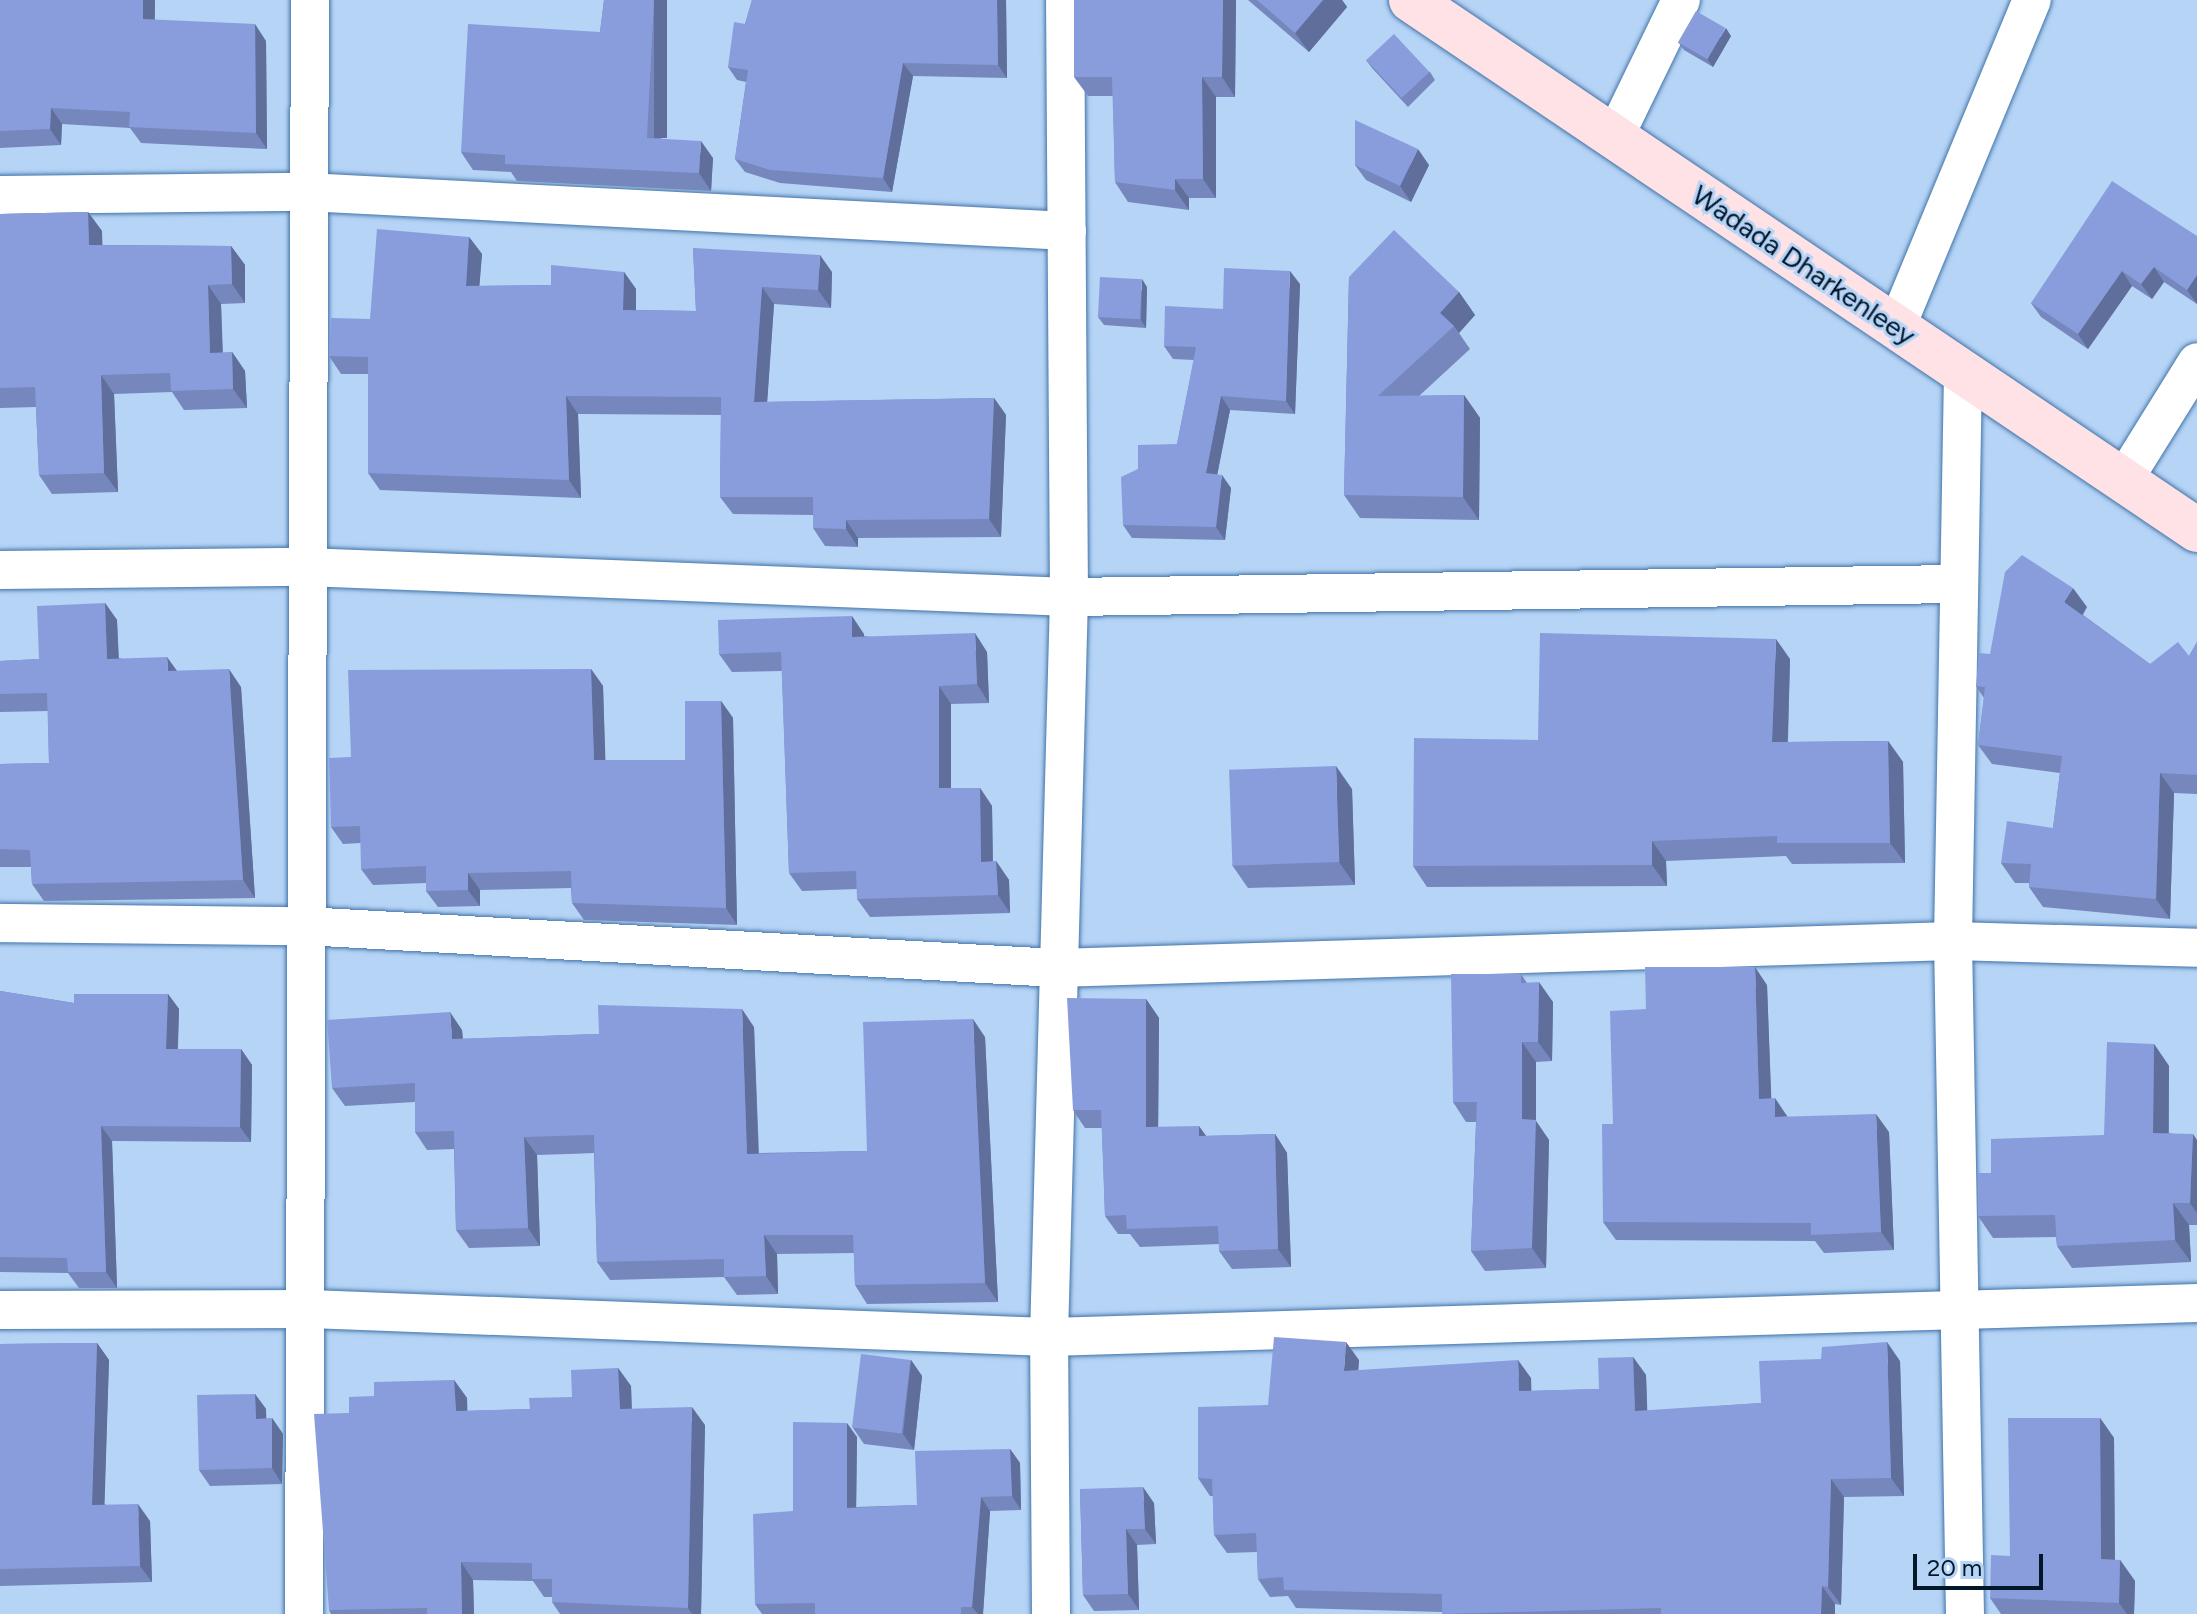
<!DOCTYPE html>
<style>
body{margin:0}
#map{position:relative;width:2197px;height:1614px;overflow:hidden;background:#b5d4f6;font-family:Figtree,sans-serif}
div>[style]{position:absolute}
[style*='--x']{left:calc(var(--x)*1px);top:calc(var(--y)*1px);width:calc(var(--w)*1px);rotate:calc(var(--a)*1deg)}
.roads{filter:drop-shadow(0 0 2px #4274a8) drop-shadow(0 0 2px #4274a8)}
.street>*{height:38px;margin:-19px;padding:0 19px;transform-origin:19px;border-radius:19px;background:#fff}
.secondary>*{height:44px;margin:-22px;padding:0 22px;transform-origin:22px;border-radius:22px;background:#fee2e6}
.wall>*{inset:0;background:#7687be}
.shaded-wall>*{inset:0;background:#606e9b;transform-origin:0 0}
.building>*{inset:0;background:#899ddd;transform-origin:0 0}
span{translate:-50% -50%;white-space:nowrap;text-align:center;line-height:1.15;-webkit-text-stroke:6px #b5d4f6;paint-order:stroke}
.street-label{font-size:28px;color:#03172b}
.scale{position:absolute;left:1913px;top:1554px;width:130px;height:36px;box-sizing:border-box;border:4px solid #03172b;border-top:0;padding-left:10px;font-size:24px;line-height:28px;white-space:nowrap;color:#03172b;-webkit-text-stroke:6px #b5d4f6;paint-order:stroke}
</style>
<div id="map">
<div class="roads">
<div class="street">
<div style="--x:1615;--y:136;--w:151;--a:-64.1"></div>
<div style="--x:0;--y:195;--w:306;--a:-0.6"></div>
<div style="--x:306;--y:192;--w:762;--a:2.93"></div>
<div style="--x:1896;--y:328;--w:355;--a:-67.5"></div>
<div style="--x:1963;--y:373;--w:568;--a:91.01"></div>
<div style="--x:1953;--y:941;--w:673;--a:88.98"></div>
<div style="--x:2123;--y:481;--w:140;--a:-58.1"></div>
<div style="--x:0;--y:570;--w:305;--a:-0.6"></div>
<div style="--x:305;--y:567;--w:765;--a:2.25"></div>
<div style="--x:1069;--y:597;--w:888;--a:-0.84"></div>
<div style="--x:0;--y:923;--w:305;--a:0.6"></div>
<div style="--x:305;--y:926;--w:752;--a:3.2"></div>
<div style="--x:1056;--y:968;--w:897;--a:-1.72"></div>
<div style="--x:1953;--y:941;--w:244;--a:1.6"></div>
<div style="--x:0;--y:1310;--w:310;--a:-0.2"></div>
<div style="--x:310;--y:1309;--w:740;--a:2.17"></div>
<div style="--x:1049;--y:1337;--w:1149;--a:-1.7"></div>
<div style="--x:304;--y:1614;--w:1614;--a:-89.79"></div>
<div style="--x:1051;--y:1614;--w:277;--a:-90.4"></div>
<div style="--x:1049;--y:1337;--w:740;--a:-88.45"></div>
<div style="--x:1069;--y:597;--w:597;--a:-90.38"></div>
</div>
<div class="secondary">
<div style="--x:1411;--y:0;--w:948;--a:33.99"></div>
</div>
</div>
<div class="wall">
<div style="clip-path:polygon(0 0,155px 0,155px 20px,266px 41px,267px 149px,141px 143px,130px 128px,62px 124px,61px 145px,0 148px)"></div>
<div style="clip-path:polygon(604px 0,667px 0,660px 138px,713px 158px,711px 191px,517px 181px,511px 172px,473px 170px,461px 152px,600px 32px)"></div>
<div style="clip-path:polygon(752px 0,1006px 0,1007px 78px,913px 76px,892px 192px,780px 183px,745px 172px,735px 159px,746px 82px,737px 80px,728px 67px,745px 24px)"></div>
<div style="clip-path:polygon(1074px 0,1236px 0,1235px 97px,1216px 97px,1216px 198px,1189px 198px,1189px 210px,1128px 202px,1115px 182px,1113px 96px,1088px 96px,1074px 77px)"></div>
<div style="clip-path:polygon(1248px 0,1342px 0,1347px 7px,1309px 52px)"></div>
<div style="clip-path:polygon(1731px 36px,1713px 67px,1684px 50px,1678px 42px)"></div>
<div style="clip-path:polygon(1366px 60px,1430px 72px,1435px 80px,1408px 107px,1372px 68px)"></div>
<div style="clip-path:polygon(1355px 165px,1429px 165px,1411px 202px,1366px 180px)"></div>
<div style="clip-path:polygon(88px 212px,102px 231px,102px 245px,231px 246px,245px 265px,245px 303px,221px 304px,223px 353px,232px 352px,245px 371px,247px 408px,184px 410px,172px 392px,114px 394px,118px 492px,52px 494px,39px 475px,36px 407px,0 408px,0 214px)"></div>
<div style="clip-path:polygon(2197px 236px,2197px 304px,2164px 282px,2152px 299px,2132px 286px,2088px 349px,2041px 317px,2031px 303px)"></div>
<div style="clip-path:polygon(469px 237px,482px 254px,479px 286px,551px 285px,624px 272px,636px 289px,636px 310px,696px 311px,693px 248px,832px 272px,831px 308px,774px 304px,767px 402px,994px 398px,1006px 415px,1001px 537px,858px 538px,858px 547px,825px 546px,813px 528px,813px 515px,733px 514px,720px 497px,721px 415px,578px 414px,581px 498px,380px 490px,368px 473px,368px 374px,341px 374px,329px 356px,370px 319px)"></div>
<div style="clip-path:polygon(1349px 277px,1459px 292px,1475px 315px,1459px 333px,1470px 349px,1419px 396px,1464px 395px,1480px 418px,1479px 520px,1360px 518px,1344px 495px)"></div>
<div style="clip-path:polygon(1300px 284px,1295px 414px,1230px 410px,1217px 475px,1231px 488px,1225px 540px,1132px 538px,1123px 525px,1138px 469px,1177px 444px,1194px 360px,1173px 359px,1164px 346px,1223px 309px)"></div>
<div style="clip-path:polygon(1147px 287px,1146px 328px,1104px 325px,1098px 317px)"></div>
<div style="clip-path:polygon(105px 603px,117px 620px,119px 658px,241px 687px,255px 898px,44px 901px,32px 884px,31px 867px,0 867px,0 764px,49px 763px,48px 711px,0 712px,0 661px,39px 659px)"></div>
<div style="clip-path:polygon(2087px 607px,2083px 615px,2150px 664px,2189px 656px,2197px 642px,2197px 794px,2174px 793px,2170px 919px,2043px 907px,2029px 887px,2029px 883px,2015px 883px,2001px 863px,2053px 828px,2060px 773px,1992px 764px,1978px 745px,1984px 698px,1976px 686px,1990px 654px)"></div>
<div style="clip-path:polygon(864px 634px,864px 636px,987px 652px,989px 703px,951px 704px,951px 788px,980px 788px,992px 806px,993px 861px,996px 861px,1009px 880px,1010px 913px,870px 917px,857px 899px,857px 889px,802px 891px,789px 873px,782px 671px,732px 672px,719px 654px)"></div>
<div style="clip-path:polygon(1790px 659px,1788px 742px,1888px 741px,1903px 762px,1905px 863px,1792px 864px,1786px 856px,1666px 861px,1667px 886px,1427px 887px,1413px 866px,1538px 740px)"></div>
<div style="clip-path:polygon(591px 669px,603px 686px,605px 760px,685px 760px,721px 701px,733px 718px,737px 925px,584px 920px,572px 903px,571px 888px,480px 890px,480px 906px,438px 907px,426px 891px,426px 883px,373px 885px,361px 869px,361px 843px,343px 844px,331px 827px,351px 757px)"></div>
<div style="clip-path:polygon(1352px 789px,1355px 885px,1248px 888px,1232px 865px)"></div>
<div style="clip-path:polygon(1521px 974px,1527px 983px,1553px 1002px,1552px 1061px,1536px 1062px,1536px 1121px,1549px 1140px,1546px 1268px,1485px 1271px,1471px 1251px,1476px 1122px,1466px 1122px,1453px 1102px)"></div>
<div style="clip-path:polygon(1767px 985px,1771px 1098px,1788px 1117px,1889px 1132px,1894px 1250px,1824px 1253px,1815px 1241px,1616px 1240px,1603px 1222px,1613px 1124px,1646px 1009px)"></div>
<div style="clip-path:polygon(0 991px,74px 1003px,168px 994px,179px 1009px,178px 1049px,241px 1049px,252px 1065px,251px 1142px,112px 1141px,117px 1288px,79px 1288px,68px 1273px,0 1272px)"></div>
<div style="clip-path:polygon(1146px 999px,1159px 1018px,1158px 1127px,1206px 1136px,1275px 1134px,1287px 1153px,1291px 1267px,1232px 1269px,1219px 1251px,1219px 1244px,1140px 1247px,1130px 1234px,1118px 1234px,1105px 1216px,1102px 1128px,1085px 1128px,1073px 1110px)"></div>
<div style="clip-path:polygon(754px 1027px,759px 1153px,867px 1151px,985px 1037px,998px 1302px,867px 1304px,855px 1285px,854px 1253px,777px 1254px,778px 1294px,737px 1295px,724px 1277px,610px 1280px,597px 1262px,594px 1153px,537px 1155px,540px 1246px,469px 1248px,456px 1230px,454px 1149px,427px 1150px,415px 1132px,415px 1102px,345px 1106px,332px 1088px,462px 1030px,463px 1039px,599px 1034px)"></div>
<div style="clip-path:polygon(2154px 1044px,2169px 1066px,2169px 1133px,2197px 1140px,2197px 1225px,2189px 1225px,2191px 1262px,2072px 1268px,2057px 1246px,2056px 1237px,1993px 1238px,1978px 1216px,1991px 1173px,2104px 1135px)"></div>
<div style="clip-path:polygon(97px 1343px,109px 1360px,104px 1504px,150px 1521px,152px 1582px,0 1586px,0 1344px)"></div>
<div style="clip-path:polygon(1633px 1357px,1646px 1375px,1647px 1411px,1761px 1403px,1900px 1361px,1904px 1496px,1844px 1497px,1841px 1605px,1835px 1604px,1835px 1614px,1442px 1614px,1442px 1612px,1296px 1608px,1288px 1596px,1270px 1597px,1258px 1579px,1257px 1552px,1227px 1553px,1214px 1535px,1213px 1496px,1210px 1496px,1198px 1478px,1268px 1405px,1359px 1360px,1358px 1370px,1531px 1378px,1531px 1391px,1599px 1389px)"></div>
<div style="clip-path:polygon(911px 1360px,922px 1376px,914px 1450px,864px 1444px,853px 1428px)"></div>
<div style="clip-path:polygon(618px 1368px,631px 1386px,632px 1409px,705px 1425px,701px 1614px,560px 1614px,552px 1602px,552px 1597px,544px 1597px,533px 1581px,473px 1580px,474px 1614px,331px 1614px,329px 1610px,374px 1396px,454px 1380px,467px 1398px,467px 1411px,530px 1409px,572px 1397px)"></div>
<div style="clip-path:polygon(255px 1394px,266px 1409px,266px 1419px,272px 1418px,283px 1434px,282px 1484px,210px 1486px,199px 1470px)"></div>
<div style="clip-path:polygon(2100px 1418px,2114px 1438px,2115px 1560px,2120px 1560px,2135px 1581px,2134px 1614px,2001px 1614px,1990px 1598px,2010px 1556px)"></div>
<div style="clip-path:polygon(857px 1437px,856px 1507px,917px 1505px,1010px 1449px,1020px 1463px,1021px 1510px,990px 1511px,983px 1614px,762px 1614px,755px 1604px,793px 1511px)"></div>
<div style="clip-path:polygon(1080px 1489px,1154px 1503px,1156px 1544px,1137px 1545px,1139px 1610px,1094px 1611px,1083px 1595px)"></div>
</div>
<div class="shaded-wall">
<div style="clip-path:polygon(143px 0,155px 0,154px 36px,143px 19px)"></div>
<div style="left:654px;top:0;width:13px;height:138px"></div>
<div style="clip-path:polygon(997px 0,1006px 0,1007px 78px,998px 65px)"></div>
<div style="clip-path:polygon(1223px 0,1236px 0,1235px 97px,1222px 77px)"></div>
<div style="clip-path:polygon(1323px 0,1342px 0,1347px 7px,1309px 52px,1295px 33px)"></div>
<div style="clip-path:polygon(255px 24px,266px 41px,267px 149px,256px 133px)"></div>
<div style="clip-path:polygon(1726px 28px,1731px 36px,1713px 67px,1707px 59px)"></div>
<div style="clip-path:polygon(903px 63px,913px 76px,892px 192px,883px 178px)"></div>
<div style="clip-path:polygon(1202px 77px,1216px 97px,1216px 198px,1203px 179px)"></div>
<div style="clip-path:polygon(51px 108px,62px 124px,61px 145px,50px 129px)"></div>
<div style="clip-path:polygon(701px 141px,713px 158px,711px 191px,699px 173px)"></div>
<div style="clip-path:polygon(1418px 149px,1429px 165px,1411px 202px,1400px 186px)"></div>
<div style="clip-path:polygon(1175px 179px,1189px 198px,1189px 210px,1175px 190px)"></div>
<div style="clip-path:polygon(88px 212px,102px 231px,103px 264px,89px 245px)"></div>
<div style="clip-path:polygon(469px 237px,482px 254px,478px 304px,466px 286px)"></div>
<div style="clip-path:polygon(231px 246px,245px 265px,245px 303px,232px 284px)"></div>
<div style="clip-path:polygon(820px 255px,832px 272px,831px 308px,818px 290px)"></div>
<div style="clip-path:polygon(2154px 267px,2164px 282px,2152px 299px,2141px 284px)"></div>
<div style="clip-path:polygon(1290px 271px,1300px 284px,1295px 414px,1286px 401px)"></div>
<div style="clip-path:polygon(2122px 271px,2132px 286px,2088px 349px,2078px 334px)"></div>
<div style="clip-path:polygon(624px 272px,636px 289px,636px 327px,623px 310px)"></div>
<div style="clip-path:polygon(2197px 275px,2197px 304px,2187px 290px)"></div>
<div style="clip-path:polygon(1142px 279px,1147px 287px,1146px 328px,1141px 320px)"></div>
<div style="clip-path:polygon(208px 285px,221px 304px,223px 372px,210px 353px)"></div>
<div style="clip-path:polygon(762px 287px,774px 304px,766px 419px,754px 402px)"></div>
<div style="clip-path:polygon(1459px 292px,1475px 315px,1459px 333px,1454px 326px,1440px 313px)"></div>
<div style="clip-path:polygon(232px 352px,245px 371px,247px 408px,233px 389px)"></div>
<div style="clip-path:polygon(101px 375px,114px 394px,118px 492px,104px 473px)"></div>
<div style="clip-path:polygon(1464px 395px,1480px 418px,1479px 520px,1463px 497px)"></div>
<div style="clip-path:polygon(566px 396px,578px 414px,581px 498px,569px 480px)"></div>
<div style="clip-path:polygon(1221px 396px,1230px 410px,1215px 486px,1206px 473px)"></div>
<div style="clip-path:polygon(994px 398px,1006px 415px,1001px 537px,989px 519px)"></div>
<div style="clip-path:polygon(1222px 475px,1231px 488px,1225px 540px,1216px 527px)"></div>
<div style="clip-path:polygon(846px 520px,858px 538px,858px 547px,846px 529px)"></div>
<div style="clip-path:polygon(2073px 588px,2087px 607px,2078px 621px,2064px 602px)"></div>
<div style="clip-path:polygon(105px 603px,117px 620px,119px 676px,107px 659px)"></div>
<div style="clip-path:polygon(852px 616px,864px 634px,865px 655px,852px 637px)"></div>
<div style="clip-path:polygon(975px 633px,987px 652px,989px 703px,977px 684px)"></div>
<div style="clip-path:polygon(1776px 639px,1790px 659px,1787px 762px,1772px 742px)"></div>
<div style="clip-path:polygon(167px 657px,180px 675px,168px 671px)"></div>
<div style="clip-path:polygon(229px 669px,241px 687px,255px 898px,243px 880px)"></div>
<div style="clip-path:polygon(591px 669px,603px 686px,606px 777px,594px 760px)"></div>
<div style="clip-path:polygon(939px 686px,951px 704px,951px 806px,939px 788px)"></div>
<div style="clip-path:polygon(721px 701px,733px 718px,737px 925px,726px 908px)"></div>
<div style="clip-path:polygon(1888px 741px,1903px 762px,1905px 863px,1890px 843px)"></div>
<div style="clip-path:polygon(1336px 766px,1352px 789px,1355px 885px,1339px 862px)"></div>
<div style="clip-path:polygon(2160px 773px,2174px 793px,2170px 919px,2156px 899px)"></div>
<div style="clip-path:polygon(980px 788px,992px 806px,993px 880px,981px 862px)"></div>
<div style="clip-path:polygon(1652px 841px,1666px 861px,1667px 886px,1652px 865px)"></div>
<div style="clip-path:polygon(996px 861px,1009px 880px,1010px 913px,998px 895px)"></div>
<div style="clip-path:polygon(468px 873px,480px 890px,480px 906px,468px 890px)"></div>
<div style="clip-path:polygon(1755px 967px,1767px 985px,1772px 1117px,1759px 1099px)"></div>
<div style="clip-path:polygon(1539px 982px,1553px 1002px,1552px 1061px,1538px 1042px)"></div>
<div style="clip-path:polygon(168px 994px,179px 1009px,177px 1064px,166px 1049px)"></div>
<div style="clip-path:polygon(1146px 999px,1159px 1018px,1158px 1145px,1146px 1127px)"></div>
<div style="clip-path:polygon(742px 1009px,754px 1027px,759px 1172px,747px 1154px)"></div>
<div style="clip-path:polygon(450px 1012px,462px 1030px,464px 1057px,452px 1039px)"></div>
<div style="clip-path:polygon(973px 1019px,985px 1037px,998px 1302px,985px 1283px)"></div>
<div style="clip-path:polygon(1522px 1042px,1536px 1062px,1536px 1121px,1549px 1140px,1546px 1268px,1532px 1248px,1522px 1119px)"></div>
<div style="clip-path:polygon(2154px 1044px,2169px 1066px,2168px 1155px,2153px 1133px)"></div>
<div style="clip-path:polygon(241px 1049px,252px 1065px,251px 1142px,240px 1127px)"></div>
<div style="clip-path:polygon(1775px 1098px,1787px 1116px,1775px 1117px)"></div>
<div style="clip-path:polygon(1876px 1114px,1889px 1132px,1894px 1250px,1881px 1232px)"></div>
<div style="clip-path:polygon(101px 1126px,112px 1141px,117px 1288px,106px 1272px)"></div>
<div style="clip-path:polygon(1199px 1126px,1212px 1144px,1199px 1136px)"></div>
<div style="clip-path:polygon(1275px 1134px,1287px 1153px,1291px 1267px,1278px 1249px)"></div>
<div style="clip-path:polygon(2193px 1134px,2197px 1140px,2197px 1213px,2190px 1203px)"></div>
<div style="clip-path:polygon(524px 1137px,537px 1155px,540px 1246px,528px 1228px)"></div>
<div style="clip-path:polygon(2173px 1203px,2189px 1225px,2191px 1262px,2175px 1240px)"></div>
<div style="clip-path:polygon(764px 1235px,777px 1254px,778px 1294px,766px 1276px)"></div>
<div style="clip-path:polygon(1346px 1342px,1359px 1360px,1357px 1389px,1344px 1371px)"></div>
<div style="clip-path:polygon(1887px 1342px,1900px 1361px,1904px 1496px,1891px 1478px)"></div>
<div style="clip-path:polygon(97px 1343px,109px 1360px,104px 1522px,92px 1505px)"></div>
<div style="clip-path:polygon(1633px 1357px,1646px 1375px,1648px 1430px,1635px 1411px)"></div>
<div style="clip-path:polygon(911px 1360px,922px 1376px,914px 1450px,903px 1434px)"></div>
<div style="clip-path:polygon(1518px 1360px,1531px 1378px,1532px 1409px,1519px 1391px)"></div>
<div style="clip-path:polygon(618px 1368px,631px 1386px,632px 1427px,620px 1409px)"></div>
<div style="clip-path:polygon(454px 1380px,467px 1398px,468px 1429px,456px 1411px)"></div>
<div style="clip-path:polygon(255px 1394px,266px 1409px,267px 1435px,256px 1419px)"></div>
<div style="clip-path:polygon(692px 1407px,705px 1425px,701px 1614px,692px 1614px,688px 1608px)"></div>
<div style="clip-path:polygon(272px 1418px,283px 1434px,282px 1484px,272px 1468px)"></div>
<div style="clip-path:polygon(2100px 1418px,2114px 1438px,2115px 1580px,2101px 1559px)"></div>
<div style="clip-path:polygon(847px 1423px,857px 1437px,856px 1521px,847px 1508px)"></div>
<div style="clip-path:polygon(1010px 1449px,1020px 1463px,1021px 1510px,1012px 1496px)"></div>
<div style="clip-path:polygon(1831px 1479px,1844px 1497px,1841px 1605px,1828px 1587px)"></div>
<div style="clip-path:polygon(1143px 1487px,1154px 1503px,1156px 1544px,1145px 1529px)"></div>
<div style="clip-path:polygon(981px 1497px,990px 1511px,983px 1614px,978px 1614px,972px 1607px)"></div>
<div style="clip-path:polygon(138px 1504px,150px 1521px,152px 1582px,140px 1566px)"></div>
<div style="clip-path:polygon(1126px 1529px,1137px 1545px,1139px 1610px,1128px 1594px)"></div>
<div style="clip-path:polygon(2120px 1560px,2135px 1581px,2134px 1614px,2127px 1614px,2119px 1603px)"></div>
<div style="clip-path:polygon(461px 1562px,473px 1580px,474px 1614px,462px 1614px)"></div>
<div style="clip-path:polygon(1822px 1586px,1835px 1604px,1835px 1614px,1821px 1614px)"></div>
</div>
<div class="building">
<div style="clip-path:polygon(0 0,143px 0,143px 19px,255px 24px,256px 133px,129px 127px,130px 112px,51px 108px,50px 129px,0 131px)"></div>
<div style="clip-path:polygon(604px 0,654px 0,647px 138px,701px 141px,699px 173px,505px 164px,505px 155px,461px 152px,468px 24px,600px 32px)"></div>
<div style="clip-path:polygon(752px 0,997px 0,998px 65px,903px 63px,883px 178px,770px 170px,735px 159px,748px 70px,728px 67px,734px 22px,745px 24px)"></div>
<div style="clip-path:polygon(1074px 0,1223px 0,1222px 77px,1202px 77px,1203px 179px,1175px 179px,1175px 190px,1115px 182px,1112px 77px,1074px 77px)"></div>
<div style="clip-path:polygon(1257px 0,1323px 0,1295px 33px)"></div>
<div style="left:1696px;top:11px;width:34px;height:36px;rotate:30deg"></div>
<div style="left:1394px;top:34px;width:52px;height:38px;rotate:47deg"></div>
<div style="clip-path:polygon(1355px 120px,1418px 149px,1400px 186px,1355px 165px)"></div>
<div style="clip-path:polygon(2112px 181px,2197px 236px,2197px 275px,2187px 290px,2154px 267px,2141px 284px,2122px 271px,2078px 334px,2031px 303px)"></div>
<div style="clip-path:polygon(88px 212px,89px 245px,231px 246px,232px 284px,208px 285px,210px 353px,232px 352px,233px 389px,171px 391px,170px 373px,101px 375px,104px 473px,39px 475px,35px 387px,0 388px,0 214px)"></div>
<div style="clip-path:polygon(377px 229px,469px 237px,466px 286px,551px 285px,551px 265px,624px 272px,623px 310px,696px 311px,693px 248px,820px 255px,818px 290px,762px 287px,754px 402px,994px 398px,989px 519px,846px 520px,846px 529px,813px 528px,813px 497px,720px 497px,721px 397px,566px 396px,569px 480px,368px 473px,368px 357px,329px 356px,331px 318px,370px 319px)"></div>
<div style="clip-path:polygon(1394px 230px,1459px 292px,1440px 313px,1454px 326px,1378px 396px,1464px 395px,1463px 497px,1344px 495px,1349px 277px)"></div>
<div style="clip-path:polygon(1224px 268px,1290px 271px,1286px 401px,1221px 396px,1206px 473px,1222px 475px,1216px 527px,1123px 525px,1121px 477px,1138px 469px,1138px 445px,1177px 444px,1196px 347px,1164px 346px,1165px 306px,1223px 309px)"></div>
<div style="left:1100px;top:277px;width:42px;height:40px;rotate:3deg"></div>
<div style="clip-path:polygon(2022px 555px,2073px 588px,2064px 602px,2150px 664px,2178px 642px,2189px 656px,2197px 642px,2197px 775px,2160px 773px,2156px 899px,2029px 887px,2031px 864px,2001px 863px,2007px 821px,2053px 828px,2062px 756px,1978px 745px,1985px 687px,1976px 686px,1979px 653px,1990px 654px,2005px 572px)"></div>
<div style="clip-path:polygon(105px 603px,107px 659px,167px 657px,168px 671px,229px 669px,243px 880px,32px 884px,30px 850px,0 849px,0 764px,49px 763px,47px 693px,0 694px,0 661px,39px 659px,37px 606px)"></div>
<div style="clip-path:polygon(852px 616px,852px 637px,975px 633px,977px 684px,939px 686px,939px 788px,980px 788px,981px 862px,996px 861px,998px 895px,857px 899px,856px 871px,789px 873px,781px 652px,719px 654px,718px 620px)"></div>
<div style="clip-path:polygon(1540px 633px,1776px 639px,1772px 742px,1888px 741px,1890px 843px,1777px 843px,1777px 836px,1652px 841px,1652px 865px,1413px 866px,1414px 738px,1538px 740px)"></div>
<div style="clip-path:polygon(591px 669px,594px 760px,685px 760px,685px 701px,721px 701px,726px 908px,572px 903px,571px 871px,468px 873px,468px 890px,426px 891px,426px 866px,361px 869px,360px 826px,331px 827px,329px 758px,351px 757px,348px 670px)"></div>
<div style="left:1336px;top:766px;width:96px;height:107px;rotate:88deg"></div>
<div style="clip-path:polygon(1645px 967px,1755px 967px,1759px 1099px,1775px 1098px,1775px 1117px,1876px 1114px,1881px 1232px,1811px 1235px,1811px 1223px,1603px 1222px,1602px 1124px,1613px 1124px,1610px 1011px,1646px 1009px)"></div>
<div style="clip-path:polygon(1451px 974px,1521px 974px,1521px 983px,1539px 982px,1538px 1042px,1522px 1042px,1522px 1119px,1536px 1120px,1532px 1248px,1471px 1251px,1477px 1102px,1453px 1102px)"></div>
<div style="clip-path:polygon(0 991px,74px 1003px,74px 994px,168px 994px,166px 1049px,241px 1049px,240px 1127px,101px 1126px,106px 1272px,68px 1272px,67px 1258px,0 1257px)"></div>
<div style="clip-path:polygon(1067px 998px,1146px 999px,1146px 1127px,1199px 1126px,1199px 1136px,1275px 1134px,1278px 1249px,1219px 1251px,1218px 1226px,1127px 1229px,1126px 1215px,1105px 1216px,1101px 1110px,1073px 1110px)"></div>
<div style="clip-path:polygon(598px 1005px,742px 1009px,747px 1154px,867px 1151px,863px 1022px,973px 1019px,985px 1283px,855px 1285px,853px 1235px,764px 1235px,766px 1276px,724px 1277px,724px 1259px,597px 1262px,594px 1135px,524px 1137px,528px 1228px,456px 1230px,454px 1131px,415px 1132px,415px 1083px,332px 1088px,327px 1020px,450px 1012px,452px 1039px,599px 1034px)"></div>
<div style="clip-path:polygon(2107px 1042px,2154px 1044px,2153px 1133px,2193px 1134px,2190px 1203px,2173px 1203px,2175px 1240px,2057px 1246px,2055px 1215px,1978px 1216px,1978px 1173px,1991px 1173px,1991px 1139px,2104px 1135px)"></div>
<div style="clip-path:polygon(1274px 1337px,1346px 1342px,1344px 1371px,1518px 1360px,1519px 1391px,1599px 1389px,1598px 1358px,1633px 1357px,1635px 1411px,1761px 1403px,1759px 1361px,1821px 1359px,1822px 1347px,1887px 1342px,1891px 1478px,1831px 1479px,1828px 1587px,1822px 1586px,1821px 1614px,1661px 1614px,1661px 1608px,1442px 1614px,1442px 1594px,1284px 1590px,1283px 1577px,1258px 1579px,1256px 1533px,1214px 1535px,1212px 1479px,1198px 1478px,1198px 1407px,1268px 1405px)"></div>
<div style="clip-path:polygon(97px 1343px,92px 1505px,138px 1504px,140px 1566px,0 1569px,0 1344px)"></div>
<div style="left:861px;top:1354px;width:50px;height:74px;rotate:7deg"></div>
<div style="clip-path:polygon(618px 1368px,620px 1409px,692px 1407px,688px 1608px,552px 1602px,552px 1579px,532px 1579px,532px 1563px,461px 1562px,462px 1614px,427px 1614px,427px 1608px,329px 1610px,314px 1414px,349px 1413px,349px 1397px,374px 1396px,374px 1382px,454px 1380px,456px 1411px,530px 1409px,529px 1398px,572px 1397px,571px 1370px)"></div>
<div style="clip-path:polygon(255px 1394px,256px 1419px,272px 1418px,272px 1468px,199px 1470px,197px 1395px)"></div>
<div style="clip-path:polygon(2008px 1418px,2100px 1418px,2101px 1559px,2120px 1560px,2119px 1603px,1990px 1598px,1991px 1555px,2010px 1556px)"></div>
<div style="clip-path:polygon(793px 1422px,847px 1423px,847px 1508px,917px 1505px,915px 1451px,1010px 1449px,1012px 1496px,981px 1497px,972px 1607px,961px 1607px,961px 1614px,815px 1614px,815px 1603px,755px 1604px,753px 1514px,793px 1511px)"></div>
<div style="clip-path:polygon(1143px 1487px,1145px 1529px,1126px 1529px,1128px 1594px,1083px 1595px,1080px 1489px)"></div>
</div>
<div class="street-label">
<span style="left:1804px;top:265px;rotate:34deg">Wadada Dharkenleey</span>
</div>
<div class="scale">20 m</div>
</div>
